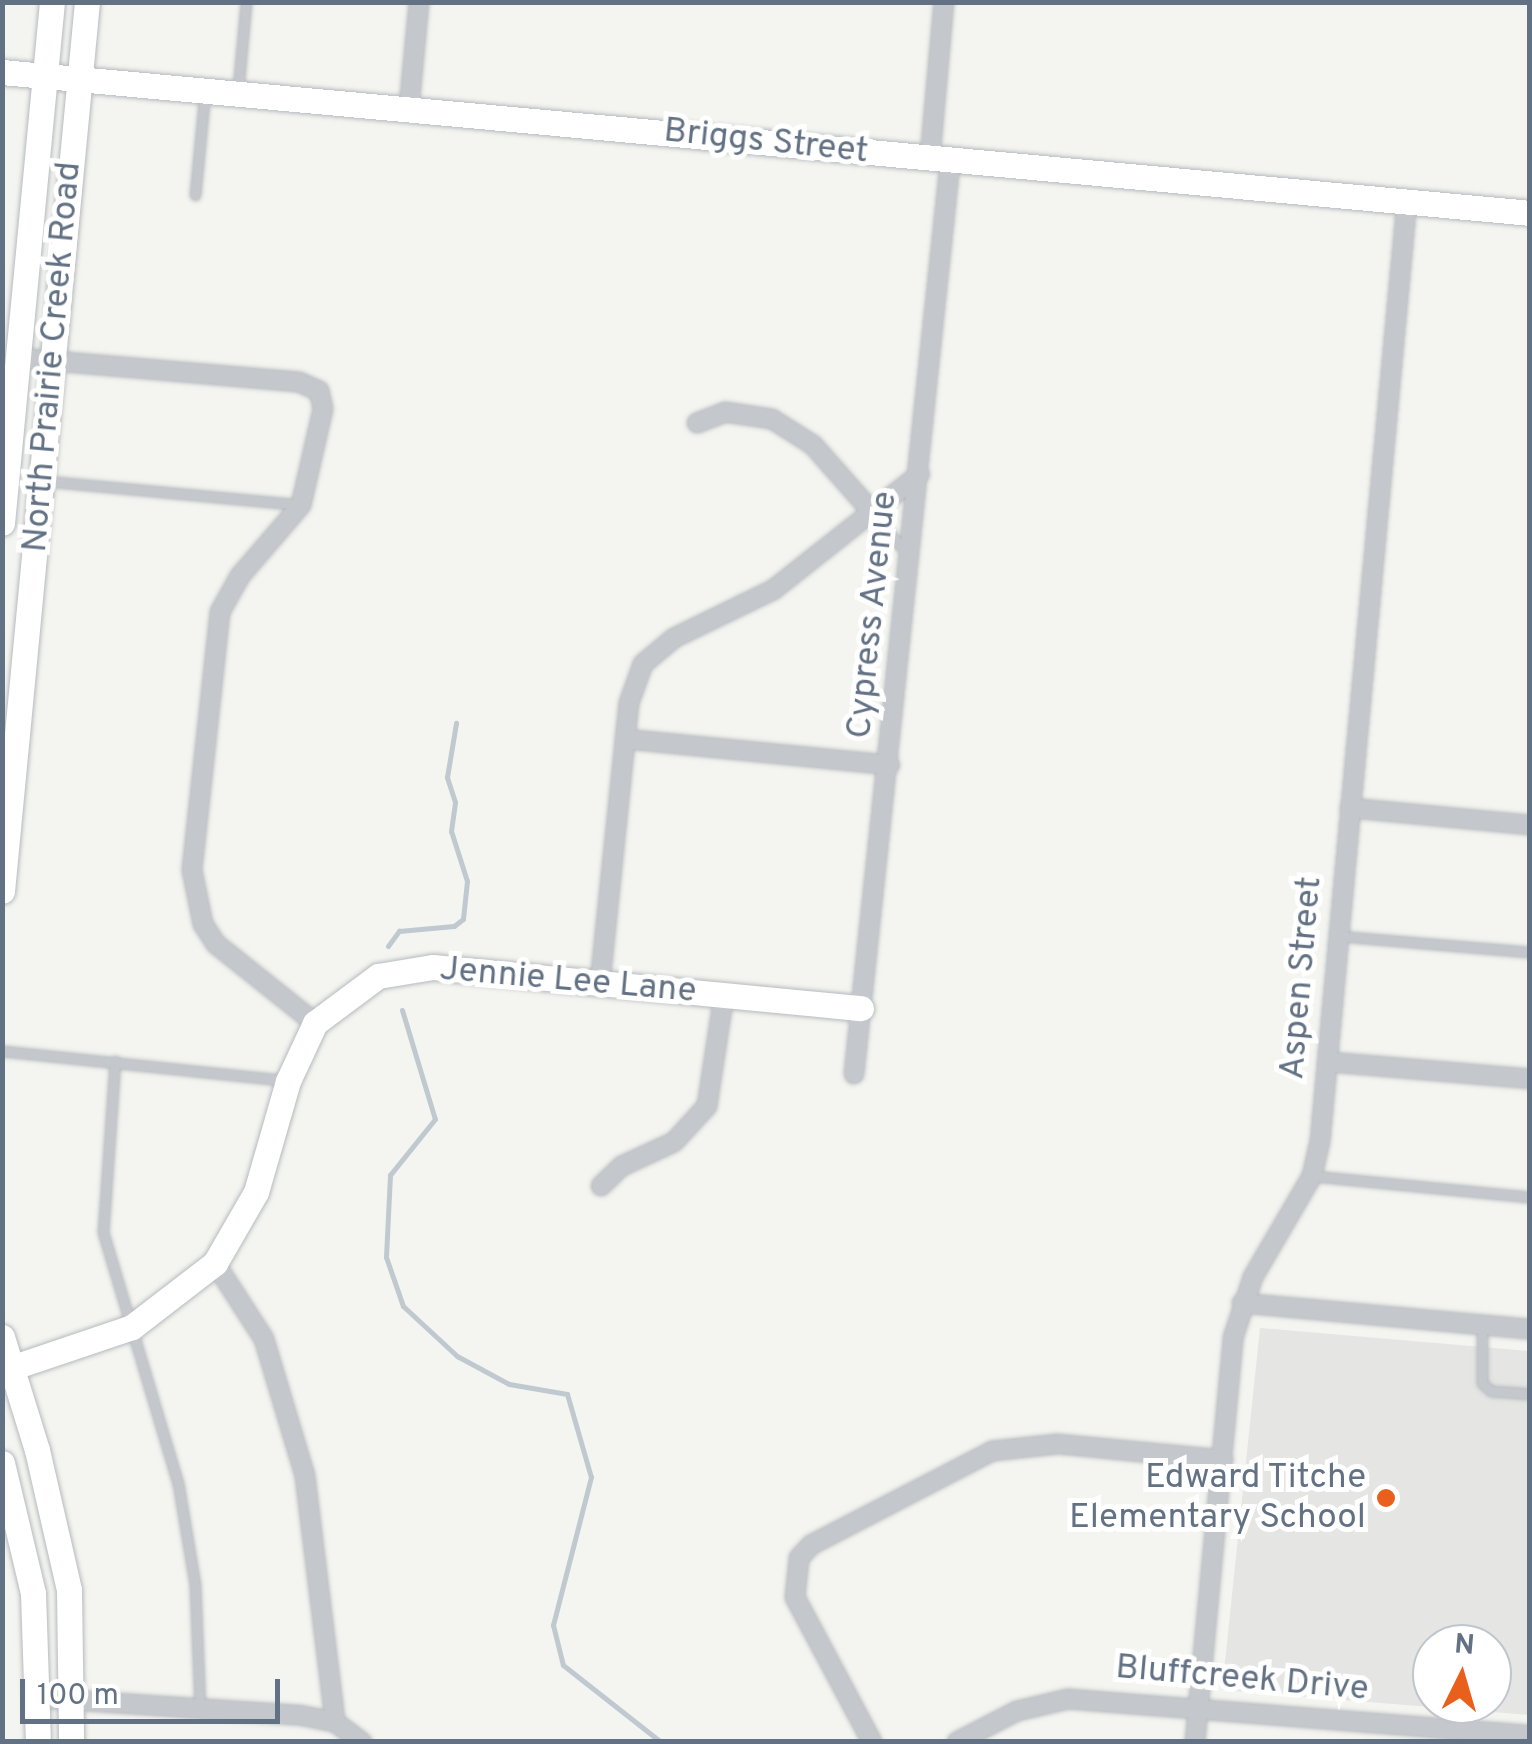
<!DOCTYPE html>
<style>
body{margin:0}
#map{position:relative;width:1532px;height:1744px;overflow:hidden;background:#f4f5f0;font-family:Overpass,sans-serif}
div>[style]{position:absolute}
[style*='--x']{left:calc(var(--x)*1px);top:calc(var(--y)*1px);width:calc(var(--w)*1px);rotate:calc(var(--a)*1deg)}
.built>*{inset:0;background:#e5e6e4}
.stream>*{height:5px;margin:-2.5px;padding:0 2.5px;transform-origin:2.5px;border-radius:2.5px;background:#c0c9cf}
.roads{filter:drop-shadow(0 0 2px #b6babf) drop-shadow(0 0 2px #b6babf)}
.lane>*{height:9px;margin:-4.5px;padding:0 4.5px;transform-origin:4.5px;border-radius:4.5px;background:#c4c7cb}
.street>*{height:18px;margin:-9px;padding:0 9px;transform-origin:9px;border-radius:9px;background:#c4c7cb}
.secondary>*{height:25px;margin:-12.5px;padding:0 12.5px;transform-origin:12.5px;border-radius:12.5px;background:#fff}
.dots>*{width:28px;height:28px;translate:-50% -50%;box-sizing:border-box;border:5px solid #fff;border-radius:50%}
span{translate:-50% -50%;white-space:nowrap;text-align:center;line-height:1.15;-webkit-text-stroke:10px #fff;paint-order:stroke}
.street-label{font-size:35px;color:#627183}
.poi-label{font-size:35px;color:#627183}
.right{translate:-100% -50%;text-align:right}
.frame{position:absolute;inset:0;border:5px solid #627183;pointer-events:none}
.north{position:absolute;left:1412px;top:1624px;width:100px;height:100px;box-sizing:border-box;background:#fff;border:2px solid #c0c6cd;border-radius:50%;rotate:5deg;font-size:28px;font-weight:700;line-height:40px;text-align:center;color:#627183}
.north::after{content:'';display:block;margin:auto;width:35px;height:45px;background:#e9601c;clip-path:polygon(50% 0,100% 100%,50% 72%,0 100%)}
.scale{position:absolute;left:20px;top:1679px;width:260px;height:45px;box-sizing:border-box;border:5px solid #627183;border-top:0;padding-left:12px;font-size:30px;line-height:35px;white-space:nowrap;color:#627183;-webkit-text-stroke:8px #fff;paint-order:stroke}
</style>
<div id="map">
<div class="built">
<div style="clip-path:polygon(evenodd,1260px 1328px,1529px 1351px,1529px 1715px,1222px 1690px,1260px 1328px,1432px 1644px,1492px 1644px,1492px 1704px,1432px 1704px,1432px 1644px)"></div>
</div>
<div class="stream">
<div style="--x:388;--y:946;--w:19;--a:-54"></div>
<div style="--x:399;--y:931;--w:55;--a:-5.2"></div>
<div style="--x:454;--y:926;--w:11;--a:-38"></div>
<div style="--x:463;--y:919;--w:38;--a:-84"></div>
<div style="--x:467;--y:881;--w:52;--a:-107.7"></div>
<div style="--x:451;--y:831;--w:29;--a:-82"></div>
<div style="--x:455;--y:802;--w:26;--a:-108"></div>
<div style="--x:447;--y:777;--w:55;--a:-80.5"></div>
<div style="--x:402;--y:1010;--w:114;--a:73.2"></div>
<div style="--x:435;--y:1119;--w:72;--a:128.8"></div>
<div style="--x:390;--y:1175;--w:82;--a:92.8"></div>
<div style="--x:386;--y:1257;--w:52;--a:70.9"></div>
<div style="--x:403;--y:1306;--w:74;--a:42.8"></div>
<div style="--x:457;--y:1356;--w:59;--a:28.3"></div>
<div style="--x:509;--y:1384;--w:59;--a:9.8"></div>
<div style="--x:567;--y:1394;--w:86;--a:73.9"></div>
<div style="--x:591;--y:1477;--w:153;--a:104.4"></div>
<div style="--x:553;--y:1625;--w:41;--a:76"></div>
<div style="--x:563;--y:1665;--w:125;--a:38.2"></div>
</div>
<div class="roads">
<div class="lane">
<div style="--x:238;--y:89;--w:87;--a:-84.7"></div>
<div style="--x:195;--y:195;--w:103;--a:-84.5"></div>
<div style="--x:44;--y:481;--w:258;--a:5.3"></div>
<div style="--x:872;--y:512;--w:53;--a:50.3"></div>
<div style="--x:1338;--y:936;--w:193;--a:4.8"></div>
<div style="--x:2;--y:1051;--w:284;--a:5.9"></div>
<div style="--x:115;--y:1061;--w:171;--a:94"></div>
<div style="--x:103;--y:1232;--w:262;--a:73.4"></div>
<div style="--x:178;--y:1483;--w:103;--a:80.5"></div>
<div style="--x:195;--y:1585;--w:122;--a:87.7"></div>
<div style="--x:1312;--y:1176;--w:219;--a:5.5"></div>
<div style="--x:1482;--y:1325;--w:58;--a:90"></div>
<div style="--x:1482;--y:1383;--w:12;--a:42"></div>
<div style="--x:1491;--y:1391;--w:39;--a:4"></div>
</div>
<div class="street">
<div style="--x:409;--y:108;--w:106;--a:-84.6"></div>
<div style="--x:930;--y:158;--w:157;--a:-84.9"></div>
<div style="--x:18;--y:358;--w:282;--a:4.9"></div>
<div style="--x:299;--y:382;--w:22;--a:24"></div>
<div style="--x:319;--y:391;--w:18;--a:77"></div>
<div style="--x:323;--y:409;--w:98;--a:102.9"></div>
<div style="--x:301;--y:505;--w:94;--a:130.7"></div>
<div style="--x:240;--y:576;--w:41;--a:119.1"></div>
<div style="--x:220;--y:612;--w:260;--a:96.2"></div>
<div style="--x:192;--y:870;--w:55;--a:78.5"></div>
<div style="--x:203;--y:924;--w:24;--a:57"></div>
<div style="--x:216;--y:944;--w:127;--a:38.6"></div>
<div style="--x:697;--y:423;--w:30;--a:-21"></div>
<div style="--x:725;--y:412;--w:48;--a:8.5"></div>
<div style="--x:772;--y:419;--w:49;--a:32.4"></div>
<div style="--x:813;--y:445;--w:89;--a:48.6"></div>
<div style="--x:625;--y:739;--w:266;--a:5.6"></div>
<div style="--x:1350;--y:808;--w:181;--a:5.4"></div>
<div style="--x:600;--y:983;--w:281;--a:-84.1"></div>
<div style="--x:629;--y:703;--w:41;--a:-70.3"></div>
<div style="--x:643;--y:664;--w:40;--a:-40"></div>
<div style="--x:674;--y:638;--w:110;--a:-25.9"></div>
<div style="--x:773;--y:590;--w:187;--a:-38.3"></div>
<div style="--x:1329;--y:1062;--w:202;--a:4.8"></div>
<div style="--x:854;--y:1074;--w:916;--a:-83.98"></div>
<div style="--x:601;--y:1186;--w:29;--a:-44"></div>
<div style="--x:622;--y:1166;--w:57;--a:-24.8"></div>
<div style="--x:674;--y:1142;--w:49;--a:-47.5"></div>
<div style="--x:707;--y:1106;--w:112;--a:-81.3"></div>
<div style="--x:215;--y:1263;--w:90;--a:57.2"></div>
<div style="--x:264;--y:1339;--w:143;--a:73.3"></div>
<div style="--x:305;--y:1476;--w:248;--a:83"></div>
<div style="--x:1242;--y:1303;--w:289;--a:5.2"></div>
<div style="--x:41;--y:1698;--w:259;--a:3.8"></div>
<div style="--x:299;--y:1715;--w:37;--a:11"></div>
<div style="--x:335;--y:1722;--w:34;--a:37"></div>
<div style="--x:872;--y:1742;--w:164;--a:-118"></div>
<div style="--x:795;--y:1597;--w:39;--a:-84"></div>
<div style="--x:799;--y:1558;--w:18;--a:-47"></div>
<div style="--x:811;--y:1545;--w:204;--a:-27.4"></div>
<div style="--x:992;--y:1451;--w:66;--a:-6.1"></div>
<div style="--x:1058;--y:1444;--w:166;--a:5.5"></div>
<div style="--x:957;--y:1742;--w:68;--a:-27.3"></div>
<div style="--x:1017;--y:1711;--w:52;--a:-13.2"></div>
<div style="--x:1068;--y:1699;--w:463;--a:4.5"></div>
<div style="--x:1195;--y:1742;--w:406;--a:-84.6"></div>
<div style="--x:1233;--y:1338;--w:64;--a:-71.8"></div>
<div style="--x:1253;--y:1277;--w:117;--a:-59.7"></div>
<div style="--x:1312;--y:1176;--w:35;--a:-77"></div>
<div style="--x:1320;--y:1142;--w:945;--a:-84.72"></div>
</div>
<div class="secondary">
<div style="--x:2;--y:72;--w:1534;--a:5.27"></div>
<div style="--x:2;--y:523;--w:523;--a:-84.52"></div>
<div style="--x:2;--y:891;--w:893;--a:-84.54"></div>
<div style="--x:2;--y:1337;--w:118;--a:72.8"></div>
<div style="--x:37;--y:1450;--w:144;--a:77.1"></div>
<div style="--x:69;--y:1590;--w:152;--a:89.2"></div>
<div style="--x:2;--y:1371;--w:137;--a:-18.7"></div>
<div style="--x:132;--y:1327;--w:105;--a:-37.6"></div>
<div style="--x:215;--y:1263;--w:82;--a:-60"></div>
<div style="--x:256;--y:1192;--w:116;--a:-73.9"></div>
<div style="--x:288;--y:1081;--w:64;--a:-65"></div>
<div style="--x:315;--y:1023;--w:79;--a:-36.7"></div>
<div style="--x:378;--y:976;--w:56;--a:-9.3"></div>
<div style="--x:433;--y:967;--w:430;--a:5.5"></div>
<div style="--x:2;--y:1463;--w:134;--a:76.6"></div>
<div style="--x:33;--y:1593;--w:149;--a:88.1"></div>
</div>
</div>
<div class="dots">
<div style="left:1386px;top:1498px;background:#e9601c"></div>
</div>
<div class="street-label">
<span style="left:766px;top:142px;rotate:6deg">Briggs Street</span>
<span style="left:53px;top:357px;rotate:-85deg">North Prairie Creek Road</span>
<span style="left:873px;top:615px;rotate:-84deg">Cypress Avenue</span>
<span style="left:1302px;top:978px;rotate:-85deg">Aspen Street</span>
<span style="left:568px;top:981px;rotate:5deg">Jennie Lee Lane</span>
<span style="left:1242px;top:1679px;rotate:5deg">Bluffcreek Drive</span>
</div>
<div class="poi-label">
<span class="right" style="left:1366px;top:1498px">Edward Titche<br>Elementary School</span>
</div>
<div class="frame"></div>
<div class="north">N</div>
<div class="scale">100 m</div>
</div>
